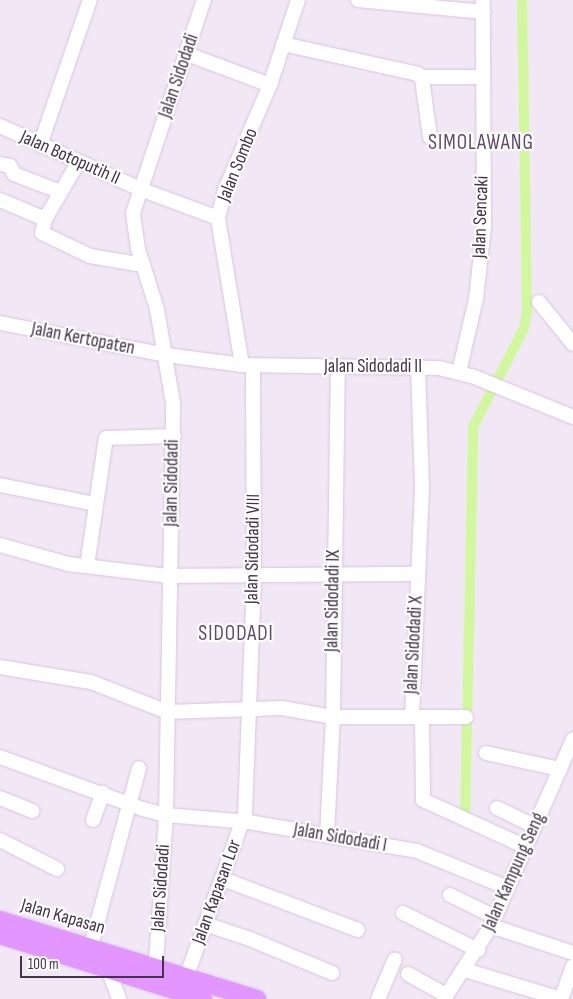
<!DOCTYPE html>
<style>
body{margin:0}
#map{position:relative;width:573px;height:999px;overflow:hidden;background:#f1e7f5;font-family:"Sofia Sans Condensed",sans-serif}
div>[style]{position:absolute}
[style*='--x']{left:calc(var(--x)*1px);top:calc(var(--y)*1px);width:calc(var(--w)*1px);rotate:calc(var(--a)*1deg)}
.canal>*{height:10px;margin:-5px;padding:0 5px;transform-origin:5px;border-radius:5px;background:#d1f89c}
.roads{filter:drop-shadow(0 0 1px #d7c5e0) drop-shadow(0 0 1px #d7c5e0)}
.minor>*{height:14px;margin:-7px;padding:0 7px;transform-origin:7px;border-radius:7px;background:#fff}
.major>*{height:18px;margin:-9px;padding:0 9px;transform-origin:9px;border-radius:9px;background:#e396ff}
span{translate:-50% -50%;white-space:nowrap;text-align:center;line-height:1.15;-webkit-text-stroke:4.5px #fff;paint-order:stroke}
.street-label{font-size:19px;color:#413549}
.quarter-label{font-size:21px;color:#604b6d;letter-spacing:1px}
.scale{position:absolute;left:20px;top:956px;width:144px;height:22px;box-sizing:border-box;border:2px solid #413549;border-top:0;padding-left:6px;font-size:15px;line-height:18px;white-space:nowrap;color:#413549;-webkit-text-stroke:4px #fff;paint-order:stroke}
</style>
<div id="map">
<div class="canal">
<div style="--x:465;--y:820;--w:393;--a:-88.8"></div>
<div style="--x:473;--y:427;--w:111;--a:-62.7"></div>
<div style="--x:524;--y:328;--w:17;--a:-80"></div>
<div style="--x:527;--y:311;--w:311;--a:-90.9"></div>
</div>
<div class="roads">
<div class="minor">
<div style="--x:358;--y:0;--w:126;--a:5.5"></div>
<div style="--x:283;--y:44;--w:138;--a:12.5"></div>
<div style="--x:418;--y:74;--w:6;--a:51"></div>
<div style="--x:422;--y:79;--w:59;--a:82.1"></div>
<div style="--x:187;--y:54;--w:89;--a:20.5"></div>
<div style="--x:422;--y:77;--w:61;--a:0"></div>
<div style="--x:0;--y:126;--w:154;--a:24.2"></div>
<div style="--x:140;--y:189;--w:83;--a:20.4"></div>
<div style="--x:40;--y:145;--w:153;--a:-71"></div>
<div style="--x:78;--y:163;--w:65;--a:120.5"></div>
<div style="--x:45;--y:219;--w:14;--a:102"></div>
<div style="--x:42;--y:233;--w:53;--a:25.6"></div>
<div style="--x:90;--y:256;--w:54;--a:9.6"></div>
<div style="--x:0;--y:164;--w:10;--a:11"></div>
<div style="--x:10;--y:166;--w:9;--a:63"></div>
<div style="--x:14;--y:174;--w:50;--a:21"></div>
<div style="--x:0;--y:200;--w:49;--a:22.9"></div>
<div style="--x:539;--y:302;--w:54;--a:51"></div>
<div style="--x:0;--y:323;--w:169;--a:10.9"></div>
<div style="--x:166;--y:355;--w:77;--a:7.5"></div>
<div style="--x:242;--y:365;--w:197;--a:0.9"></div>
<div style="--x:439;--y:368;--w:34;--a:14"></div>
<div style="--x:472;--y:376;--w:109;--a:22.1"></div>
<div style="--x:242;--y:365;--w:149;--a:-99.3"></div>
<div style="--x:218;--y:218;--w:29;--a:-76"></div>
<div style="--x:225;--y:190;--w:117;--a:-66.9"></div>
<div style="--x:271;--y:82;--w:86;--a:-71.8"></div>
<div style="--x:459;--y:372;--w:75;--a:-76.9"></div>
<div style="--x:476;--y:299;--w:73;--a:-83.7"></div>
<div style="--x:484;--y:226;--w:226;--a:-90.3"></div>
<div style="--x:0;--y:485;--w:97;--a:11.3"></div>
<div style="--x:0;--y:545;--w:71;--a:15.6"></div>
<div style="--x:68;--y:564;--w:102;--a:6.8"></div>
<div style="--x:169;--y:576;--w:248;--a:-0.5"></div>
<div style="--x:87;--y:566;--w:129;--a:-81.6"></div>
<div style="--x:106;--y:438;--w:68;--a:-1.7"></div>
<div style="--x:0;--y:667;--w:92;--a:9.4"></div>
<div style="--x:91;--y:682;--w:83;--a:21.3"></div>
<div style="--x:168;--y:712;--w:114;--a:-2"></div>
<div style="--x:282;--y:708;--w:52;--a:10"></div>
<div style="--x:333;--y:717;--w:89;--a:0"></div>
<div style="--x:422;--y:717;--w:83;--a:89.3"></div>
<div style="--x:423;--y:800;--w:113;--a:24.5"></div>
<div style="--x:412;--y:717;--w:231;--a:-87.5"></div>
<div style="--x:422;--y:486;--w:119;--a:-91.9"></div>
<div style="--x:422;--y:717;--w:44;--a:0"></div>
<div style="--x:486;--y:753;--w:76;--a:12.2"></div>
<div style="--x:0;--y:757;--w:152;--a:20"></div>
<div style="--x:143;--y:809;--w:24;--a:15"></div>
<div style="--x:166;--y:815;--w:83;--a:4.8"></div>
<div style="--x:249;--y:822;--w:170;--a:9.8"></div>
<div style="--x:417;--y:851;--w:98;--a:22.1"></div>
<div style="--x:0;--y:798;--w:35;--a:22"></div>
<div style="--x:497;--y:808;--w:41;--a:25.9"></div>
<div style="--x:93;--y:820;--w:29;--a:-70"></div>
<div style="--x:327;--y:835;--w:118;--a:-87.1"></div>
<div style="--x:333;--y:717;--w:350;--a:-89.2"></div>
<div style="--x:0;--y:840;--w:64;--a:27"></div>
<div style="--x:223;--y:879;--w:144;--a:20.7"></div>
<div style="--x:450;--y:895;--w:50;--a:26.1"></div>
<div style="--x:403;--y:913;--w:84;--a:26.3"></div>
<div style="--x:205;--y:924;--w:47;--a:18.4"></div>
<div style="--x:250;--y:939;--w:89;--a:22.5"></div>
<div style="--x:491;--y:926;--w:86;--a:18.2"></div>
<div style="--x:91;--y:946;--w:184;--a:-74.9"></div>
<div style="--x:107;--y:967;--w:34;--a:69"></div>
<div style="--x:465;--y:970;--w:100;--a:16.8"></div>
<div style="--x:408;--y:974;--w:43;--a:28.9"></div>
<div style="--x:155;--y:977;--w:162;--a:-86.1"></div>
<div style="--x:166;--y:815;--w:412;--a:-89"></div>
<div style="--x:173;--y:403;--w:95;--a:-99.7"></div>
<div style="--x:157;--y:309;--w:63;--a:-107.6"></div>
<div style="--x:138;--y:249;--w:36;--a:-98"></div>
<div style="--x:133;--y:213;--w:225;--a:-71.6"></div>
<div style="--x:183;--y:986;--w:183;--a:-70.2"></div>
<div style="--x:245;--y:814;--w:237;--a:-87.8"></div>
<div style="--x:254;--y:577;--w:211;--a:-90.3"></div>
<div style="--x:378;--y:999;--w:43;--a:-67"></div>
<div style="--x:444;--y:999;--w:87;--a:-57.2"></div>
<div style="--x:491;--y:926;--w:204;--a:-66.3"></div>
<div style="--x:561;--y:999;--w:35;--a:-70"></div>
</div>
<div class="major">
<div style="--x:0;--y:920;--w:269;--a:17.1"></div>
<div style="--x:0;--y:935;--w:213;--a:17.5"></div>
</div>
</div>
<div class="street-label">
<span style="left:179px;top:76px;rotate:-71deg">Jalan Sidodadi</span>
<span style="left:70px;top:158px;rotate:24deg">Jalan Botoputih II</span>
<span style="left:238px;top:165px;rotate:-68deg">Jalan Sombo</span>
<span style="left:481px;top:217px;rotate:-88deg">Jalan Sencaki</span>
<span style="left:83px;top:339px;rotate:11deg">Jalan Kertopaten</span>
<span style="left:373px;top:367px">Jalan Sidodadi II</span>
<span style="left:172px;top:483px;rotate:-89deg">Jalan Sidodadi</span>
<span style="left:253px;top:549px;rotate:-89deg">Jalan Sidodadi VIII</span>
<span style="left:333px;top:601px;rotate:-89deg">Jalan Sidodadi IX</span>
<span style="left:414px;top:645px;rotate:-87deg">Jalan Sidodadi X</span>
<span style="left:340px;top:838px;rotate:10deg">Jalan Sidodadi I</span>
<span style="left:514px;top:872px;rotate:-66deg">Jalan Kampung Seng</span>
<span style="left:161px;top:888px;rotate:-86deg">Jalan Sidodadi</span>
<span style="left:217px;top:892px;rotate:-70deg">Jalan Kapasan Lor</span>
<span style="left:63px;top:917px;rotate:16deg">Jalan Kapasan</span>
</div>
<div class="quarter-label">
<span style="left:481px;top:143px">SIMOLAWANG</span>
<span style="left:236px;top:634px">SIDODADI</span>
</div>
<div class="scale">100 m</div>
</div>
